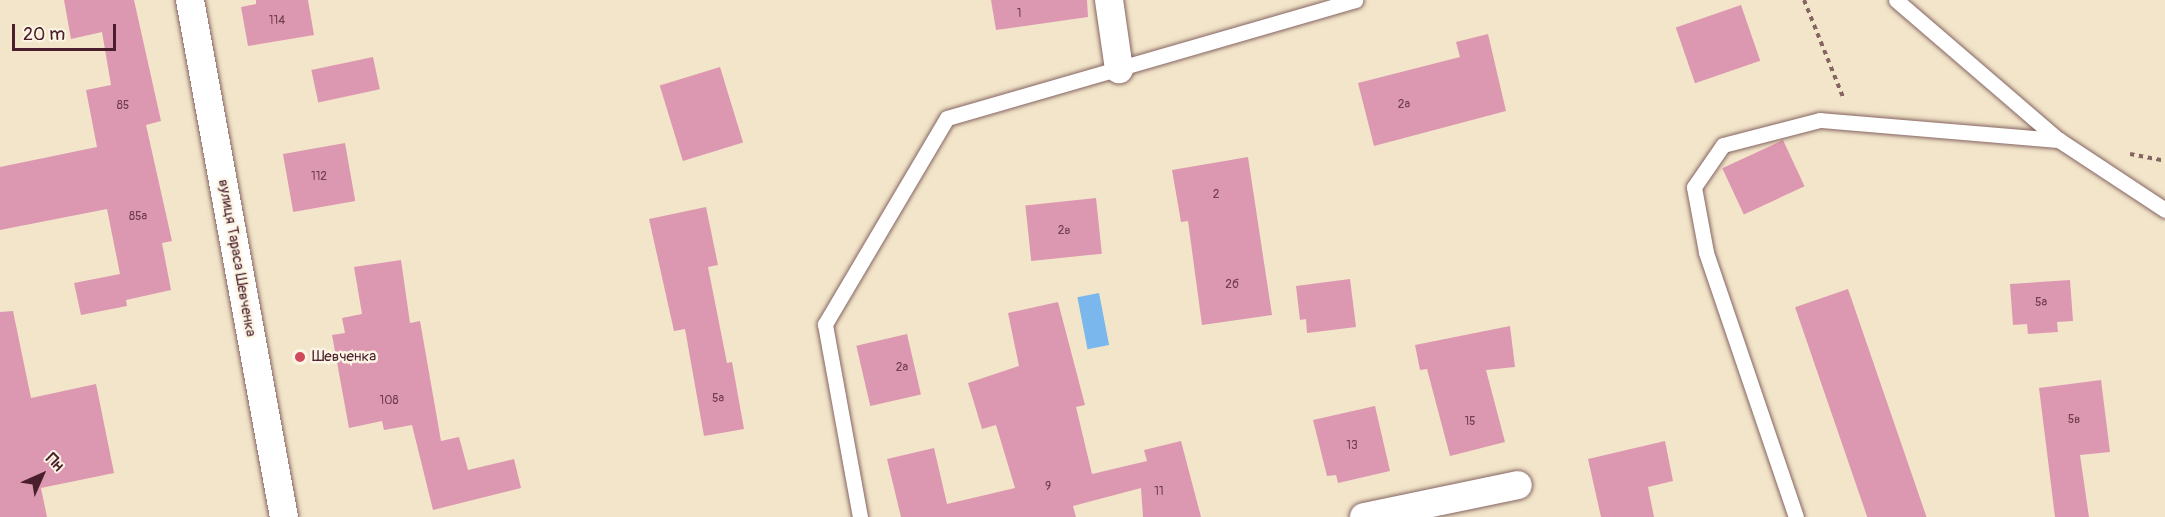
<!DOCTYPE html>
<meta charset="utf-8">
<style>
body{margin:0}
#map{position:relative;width:2165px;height:517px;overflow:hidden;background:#f2e5c9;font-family:Pangolin,sans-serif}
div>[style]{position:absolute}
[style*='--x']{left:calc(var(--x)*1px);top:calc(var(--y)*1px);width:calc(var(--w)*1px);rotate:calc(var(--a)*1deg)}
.water>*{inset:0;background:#79b7ec;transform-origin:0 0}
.building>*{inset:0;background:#dd98b1;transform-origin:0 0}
.path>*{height:4px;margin-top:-2px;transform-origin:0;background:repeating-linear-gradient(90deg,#856462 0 4.5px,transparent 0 9px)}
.roads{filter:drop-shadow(0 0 2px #856462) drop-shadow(0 0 2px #856462)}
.service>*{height:15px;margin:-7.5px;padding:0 7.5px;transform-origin:7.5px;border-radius:7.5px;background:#fff}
.minor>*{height:28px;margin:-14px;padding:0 14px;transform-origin:14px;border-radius:14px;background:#fff}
.dots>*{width:16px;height:16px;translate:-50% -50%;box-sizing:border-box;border:3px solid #fcf5e5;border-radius:50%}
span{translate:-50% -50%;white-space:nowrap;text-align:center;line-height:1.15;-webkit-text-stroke:5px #fcf5e5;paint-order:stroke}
.number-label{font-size:12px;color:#6f3d4c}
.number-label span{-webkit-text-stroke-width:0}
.street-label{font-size:15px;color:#4a1f2b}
.poi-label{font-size:15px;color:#4a1f2b}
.left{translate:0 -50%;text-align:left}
.north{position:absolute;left:12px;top:445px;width:60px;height:60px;-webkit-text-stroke:4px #fcf5e5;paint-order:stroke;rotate:45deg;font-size:16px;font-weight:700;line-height:24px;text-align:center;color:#4a1f2b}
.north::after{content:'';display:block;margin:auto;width:21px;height:27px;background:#4a1f2b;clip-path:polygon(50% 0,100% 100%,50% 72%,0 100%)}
.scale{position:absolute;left:12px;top:24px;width:104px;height:27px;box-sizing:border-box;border:3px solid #4a1f2b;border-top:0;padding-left:8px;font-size:18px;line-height:21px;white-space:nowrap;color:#4a1f2b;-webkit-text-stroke:4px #fcf5e5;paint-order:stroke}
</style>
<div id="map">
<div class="water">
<div style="left:1099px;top:293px;width:53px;height:22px;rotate:79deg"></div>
</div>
<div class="building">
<div style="clip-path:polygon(64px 0,134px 0,161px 121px,146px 125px,172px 241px,162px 243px,171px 290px,126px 300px,127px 306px,81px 315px,74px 283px,120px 274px,107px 209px,0 230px,0 167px,97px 147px,86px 90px,111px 85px,102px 32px,71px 39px)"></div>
<div style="clip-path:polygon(256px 0,308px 0,314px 35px,248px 46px,241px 7px,256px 4px)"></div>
<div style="clip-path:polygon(991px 0,1087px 0,1088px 17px,996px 30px)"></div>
<div style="left:1741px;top:5px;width:59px;height:69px;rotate:71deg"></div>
<div style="clip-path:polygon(1488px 34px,1506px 111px,1374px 146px,1358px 83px,1460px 57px,1456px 42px)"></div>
<div style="left:373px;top:57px;width:33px;height:63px;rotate:78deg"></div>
<div style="left:720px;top:67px;width:79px;height:63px;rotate:73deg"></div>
<div style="left:1783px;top:140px;width:51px;height:67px;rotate:65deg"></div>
<div style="left:345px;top:143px;width:59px;height:63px;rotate:80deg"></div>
<div style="clip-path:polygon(1248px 157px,1272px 315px,1202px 325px,1188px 221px,1181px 222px,1172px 170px)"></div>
<div style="left:1096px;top:198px;width:56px;height:71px;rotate:84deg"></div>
<div style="clip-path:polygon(706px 207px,718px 265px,708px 267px,727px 363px,732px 362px,744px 429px,704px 436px,685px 329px,674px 331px,649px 219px)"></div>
<div style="clip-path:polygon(401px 260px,410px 323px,420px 321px,441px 441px,459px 437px,468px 470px,514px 459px,521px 488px,433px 510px,412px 425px,384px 430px,382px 421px,349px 428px,332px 335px,345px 333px,342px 318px,362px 314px,354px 267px)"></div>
<div style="clip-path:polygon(1350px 279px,1356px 327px,1307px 333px,1306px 319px,1300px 320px,1296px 286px)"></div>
<div style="clip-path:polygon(2070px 280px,2073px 321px,2057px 322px,2058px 332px,2028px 334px,2027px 324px,2013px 325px,2010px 284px)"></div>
<div style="left:1848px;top:289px;width:241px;height:56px;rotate:71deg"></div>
<div style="clip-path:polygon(1058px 302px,1085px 405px,1076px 407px,1092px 474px,1147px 461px,1144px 450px,1181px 441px,1201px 517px,1143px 517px,1141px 488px,1073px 506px,1076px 517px,901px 517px,887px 459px,934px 448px,947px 504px,1015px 488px,996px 425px,982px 429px,968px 383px,1019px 366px,1008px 313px)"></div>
<div style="clip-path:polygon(13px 311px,31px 398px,96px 384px,114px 473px,41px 488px,47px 517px,0 517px,0 312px)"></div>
<div style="clip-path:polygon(1510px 326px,1515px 367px,1486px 370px,1505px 442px,1450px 456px,1427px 369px,1420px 370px,1415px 345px)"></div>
<div style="left:907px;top:334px;width:62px;height:52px;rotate:77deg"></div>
<div style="clip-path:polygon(2101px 380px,2110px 452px,2080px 455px,2089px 517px,2055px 517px,2039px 388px)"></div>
<div style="clip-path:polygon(1375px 406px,1390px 471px,1338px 483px,1336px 475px,1327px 476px,1313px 420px)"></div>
<div style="clip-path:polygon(1665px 441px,1673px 481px,1648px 487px,1654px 517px,1601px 517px,1588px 459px)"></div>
</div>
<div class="path">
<div style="--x:1804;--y:0;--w:105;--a:68.1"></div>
<div style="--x:2130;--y:154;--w:36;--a:11"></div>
</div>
<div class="roads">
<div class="service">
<div style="--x:1896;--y:0;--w:215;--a:40.7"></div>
<div style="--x:2059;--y:140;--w:127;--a:33.4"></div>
<div style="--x:860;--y:517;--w:196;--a:-100.3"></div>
<div style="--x:825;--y:324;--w:239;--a:-59.4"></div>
<div style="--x:947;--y:118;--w:425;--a:-16.1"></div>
<div style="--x:1796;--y:517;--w:280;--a:-108.8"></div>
<div style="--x:1706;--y:252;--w:66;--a:-100.5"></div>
<div style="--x:1694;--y:187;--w:51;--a:-55.4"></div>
<div style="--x:1723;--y:145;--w:100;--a:-14.5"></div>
<div style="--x:1820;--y:120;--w:240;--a:4.8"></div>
</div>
<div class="minor">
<div style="--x:190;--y:0;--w:525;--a:79.7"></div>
<div style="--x:1109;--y:0;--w:70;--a:81.8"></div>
<div style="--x:1364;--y:517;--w:157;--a:-11.7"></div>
</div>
</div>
<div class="dots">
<div style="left:300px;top:357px;background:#d1495b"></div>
</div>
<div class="number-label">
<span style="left:1019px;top:14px">1</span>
<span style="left:277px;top:21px">114</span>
<span style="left:1404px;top:105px">2а</span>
<span style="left:123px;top:106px">85</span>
<span style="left:319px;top:177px">112</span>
<span style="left:1216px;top:195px">2</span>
<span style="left:138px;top:217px">85а</span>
<span style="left:1064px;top:231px">2в</span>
<span style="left:1232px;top:285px">2б</span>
<span style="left:2041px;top:303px">5а</span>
<span style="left:902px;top:368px">2а</span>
<span style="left:718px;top:399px">5а</span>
<span style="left:389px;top:401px">108</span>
<span style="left:2074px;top:420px">5в</span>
<span style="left:1470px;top:422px">15</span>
<span style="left:1352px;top:446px">13</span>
<span style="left:1048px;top:487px">9</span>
<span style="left:1159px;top:492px">11</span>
</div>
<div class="street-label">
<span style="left:237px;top:258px;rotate:80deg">вулиця Тараса Шевченка</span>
</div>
<div class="poi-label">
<span class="left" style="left:312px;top:357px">Шевченка</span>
</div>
<div class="north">Пн</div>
<div class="scale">20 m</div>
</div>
